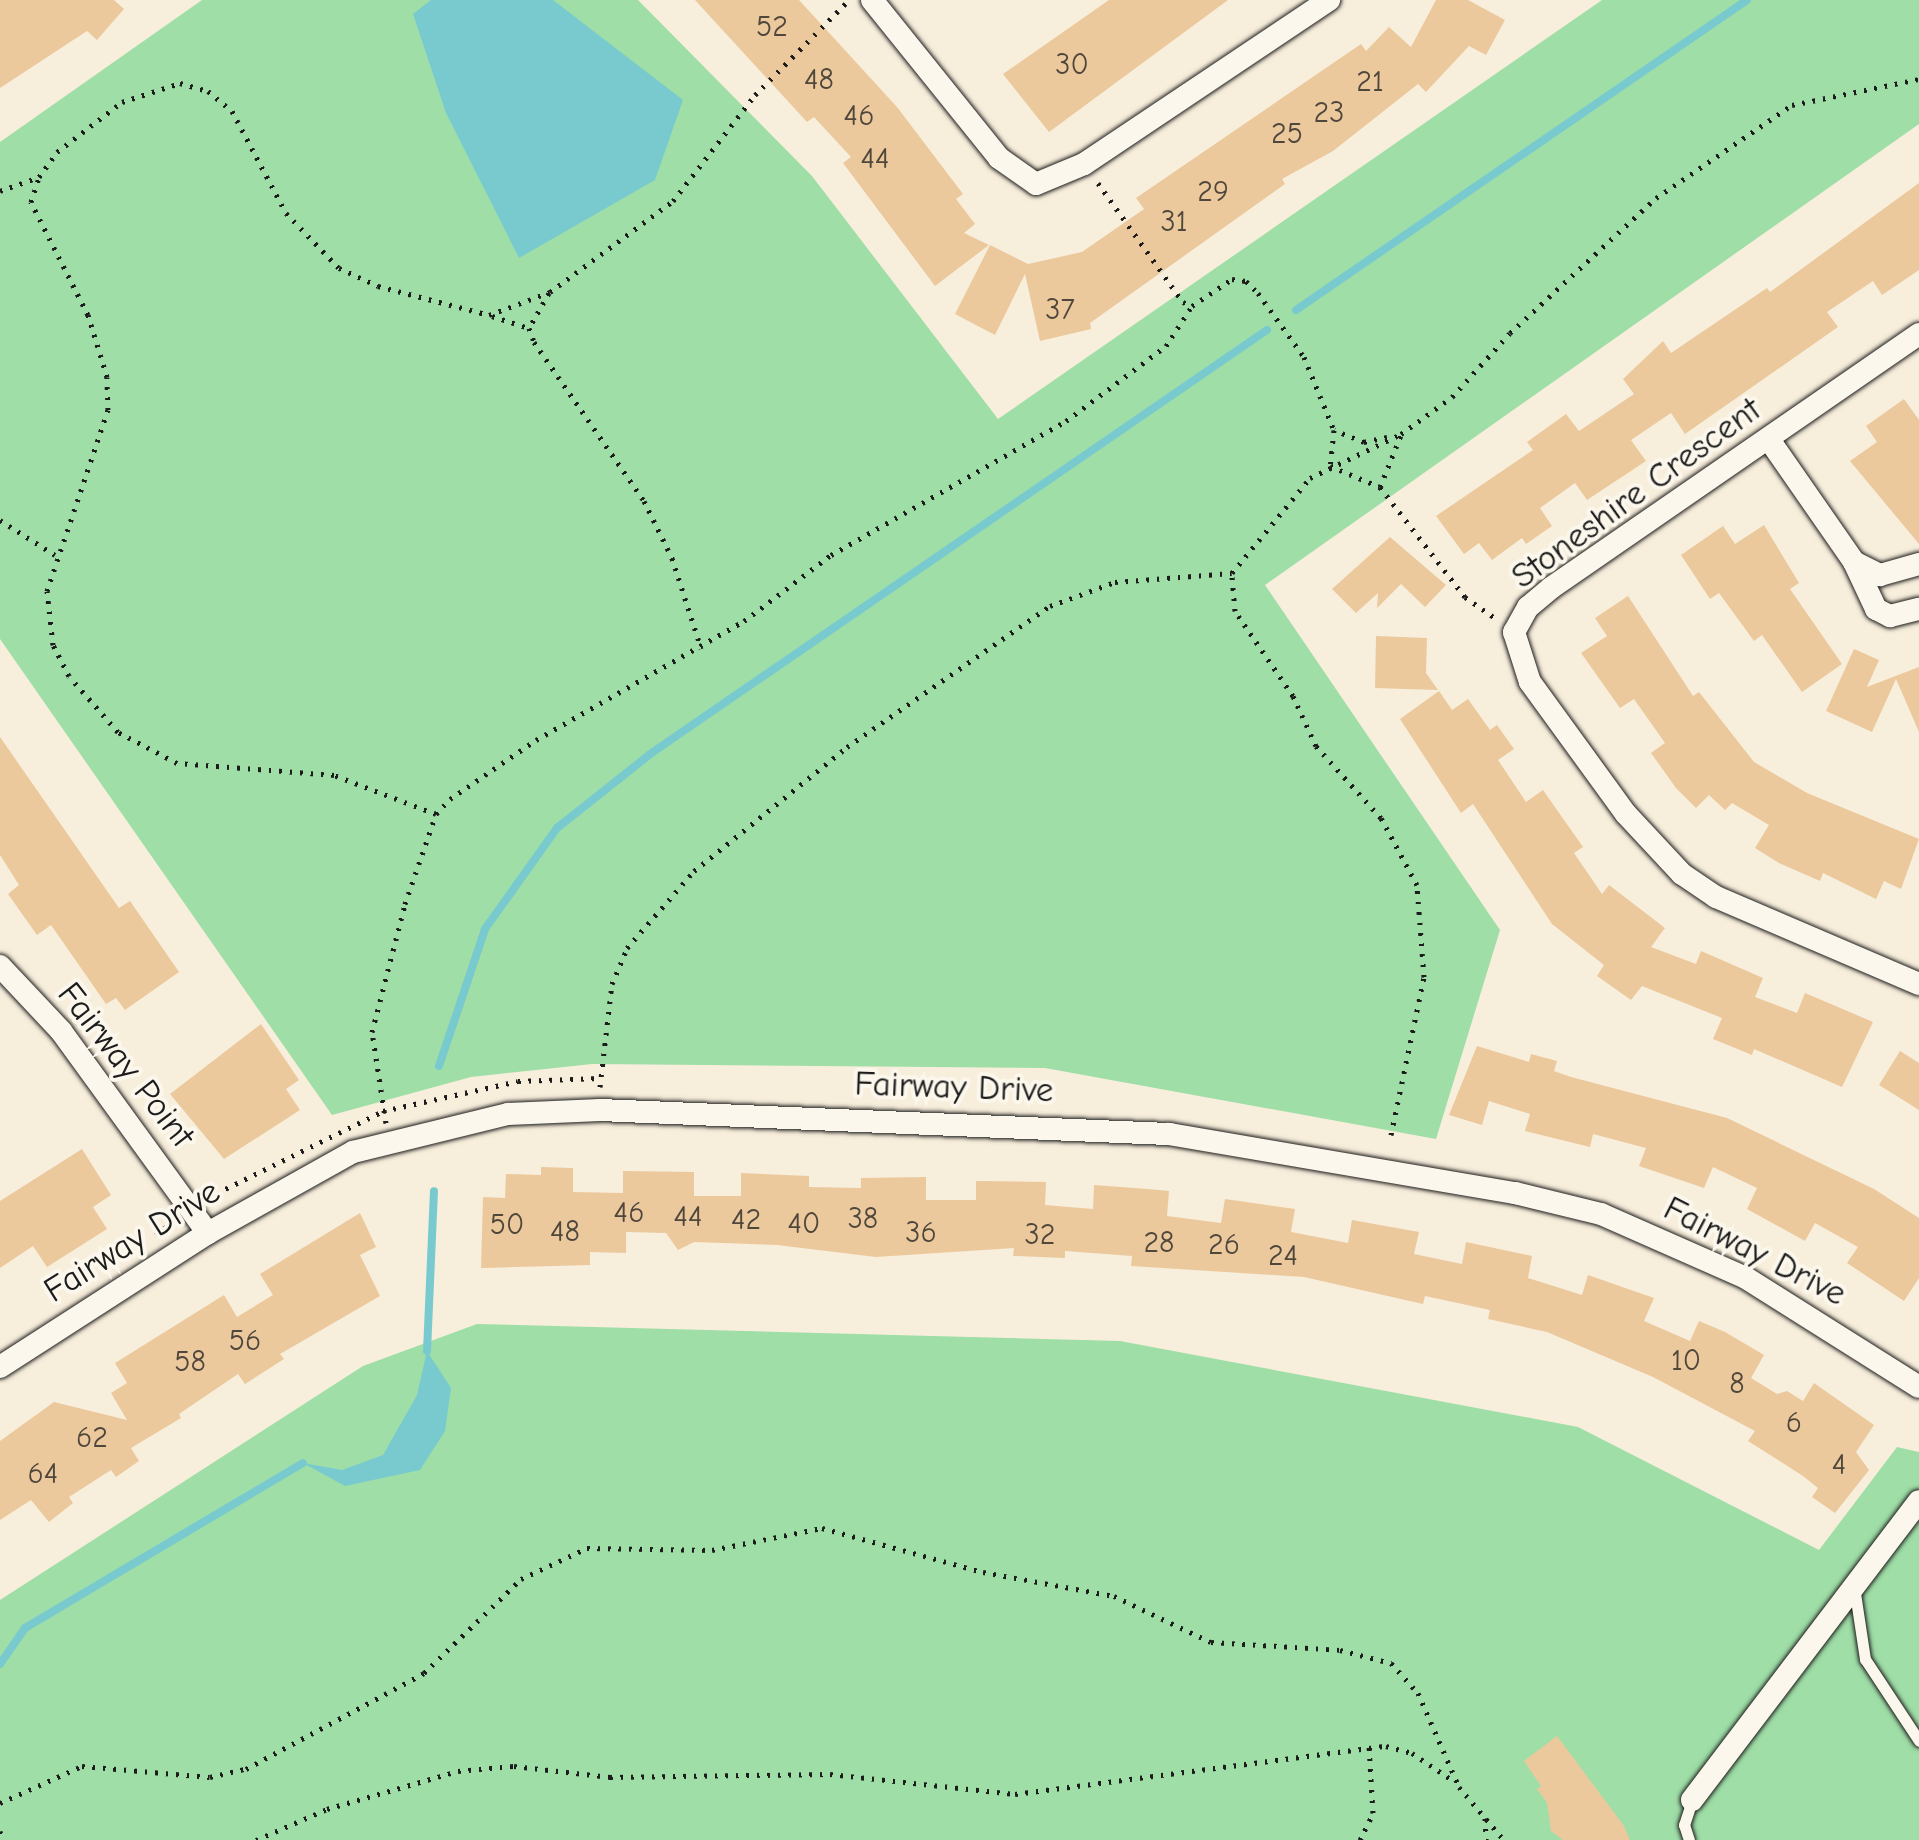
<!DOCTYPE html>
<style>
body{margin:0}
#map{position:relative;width:1919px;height:1840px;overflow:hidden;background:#f8eedc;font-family:"Comic Neue",sans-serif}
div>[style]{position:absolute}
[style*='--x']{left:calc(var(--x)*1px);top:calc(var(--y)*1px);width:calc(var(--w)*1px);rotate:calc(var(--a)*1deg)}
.green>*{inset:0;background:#9fdea7}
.water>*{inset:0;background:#79cacf}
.stream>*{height:8px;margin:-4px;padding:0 4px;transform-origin:4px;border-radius:4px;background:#79cacf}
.building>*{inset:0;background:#ebc99d}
.path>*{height:5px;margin-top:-2.5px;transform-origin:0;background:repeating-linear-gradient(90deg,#1c1c1c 0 2.5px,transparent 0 10.5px)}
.roads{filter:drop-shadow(0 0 2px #1c1c1c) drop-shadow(0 0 2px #1c1c1c)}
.lane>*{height:11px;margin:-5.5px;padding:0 5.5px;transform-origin:5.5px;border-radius:5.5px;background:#fbf7ec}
.street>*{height:22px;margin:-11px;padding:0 11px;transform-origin:11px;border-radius:11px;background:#fbf7ec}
span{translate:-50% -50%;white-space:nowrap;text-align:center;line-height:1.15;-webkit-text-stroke:8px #fbf7ec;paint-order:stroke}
.number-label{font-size:30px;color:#50473c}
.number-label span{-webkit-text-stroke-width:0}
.street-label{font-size:35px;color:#1c1c1c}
</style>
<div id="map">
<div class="green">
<div style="clip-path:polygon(202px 0,638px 0,812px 176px,998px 419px,1602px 0,1919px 0,1919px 124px,1265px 585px,1500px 930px,1436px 1139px,1045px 1068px,592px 1064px,471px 1077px,332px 1115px,0 639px,0 142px)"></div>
<div style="clip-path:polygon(477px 1324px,1120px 1341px,1578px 1427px,1819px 1550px,1897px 1447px,1919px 1452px,1919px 1840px,0 1840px,0 1600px,363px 1366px)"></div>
</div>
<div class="water">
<div style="clip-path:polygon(431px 0,553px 0,683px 100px,655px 180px,519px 258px,446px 113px,413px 14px)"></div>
<div style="clip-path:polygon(427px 1351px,451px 1388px,445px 1431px,420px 1470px,345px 1486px,303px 1463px,342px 1470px,383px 1455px,417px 1395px)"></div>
</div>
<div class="stream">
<div style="--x:1296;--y:310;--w:547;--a:-34.5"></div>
<div style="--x:439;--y:1066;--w:145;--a:-71.4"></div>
<div style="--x:485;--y:929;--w:124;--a:-54.5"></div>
<div style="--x:557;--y:828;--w:122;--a:-38.4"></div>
<div style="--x:653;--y:752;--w:745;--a:-34.5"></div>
<div style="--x:427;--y:1351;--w:160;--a:-87.5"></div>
<div style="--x:0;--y:1664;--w:44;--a:-55.2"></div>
<div style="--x:25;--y:1628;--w:323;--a:-30.7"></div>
</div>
<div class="building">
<div style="clip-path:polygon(0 0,114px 0,124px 9px,97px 40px,87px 31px,0 88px)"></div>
<div style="clip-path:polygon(695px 0,799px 0,897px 107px,963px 194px,956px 199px,975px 224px,964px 233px,989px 245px,935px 286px,843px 163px,851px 157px,814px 117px,807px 122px)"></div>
<div style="clip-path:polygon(1109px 0,1228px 0,1049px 132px,1003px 74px)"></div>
<div style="clip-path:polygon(1436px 0,1468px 0,1505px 20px,1486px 55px,1469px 46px,1426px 92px,1418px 84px,1333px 151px,1282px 179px,1285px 184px,1090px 323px,1091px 329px,1040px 341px,1025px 274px,995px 335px,955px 314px,990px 245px,1028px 264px,1082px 252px,1144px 209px,1136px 198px,1361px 44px,1366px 51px,1389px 27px,1411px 47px)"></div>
<div style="clip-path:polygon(1919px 183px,1919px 270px,1882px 295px,1873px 281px,1827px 312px,1838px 327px,1685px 434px,1671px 413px,1631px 440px,1646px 461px,1587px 500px,1575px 483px,1540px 508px,1552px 526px,1526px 544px,1522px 538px,1492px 560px,1479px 543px,1464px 554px,1436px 516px,1533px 450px,1527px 442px,1566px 414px,1579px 431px,1634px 394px,1623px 379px,1663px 341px,1671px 353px,1767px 288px,1770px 292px)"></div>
<div style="clip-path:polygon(1904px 399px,1919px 420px,1919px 544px,1850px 461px,1877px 442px,1866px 426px)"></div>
<div style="clip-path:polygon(1764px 525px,1799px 583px,1790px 589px,1842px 664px,1802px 692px,1762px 635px,1754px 641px,1719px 593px,1710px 599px,1681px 555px,1723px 526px,1735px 544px)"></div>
<div style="clip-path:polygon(1390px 537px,1446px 585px,1425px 607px,1401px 584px,1377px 608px,1378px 593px,1356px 613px,1332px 589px)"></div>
<div style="clip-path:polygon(1628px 596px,1693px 696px,1699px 692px,1754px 762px,1807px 793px,1919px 839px,1901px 889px,1884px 881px,1876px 899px,1823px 873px,1820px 881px,1779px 863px,1755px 848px,1769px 825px,1732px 803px,1725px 810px,1709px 795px,1696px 808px,1676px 788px,1651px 753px,1665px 743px,1634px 699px,1620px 708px,1581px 653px,1607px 636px,1595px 618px)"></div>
<div style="clip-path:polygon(1376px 636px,1427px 638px,1426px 673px,1438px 690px,1375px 688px)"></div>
<div style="clip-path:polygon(1854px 649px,1879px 660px,1867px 687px,1919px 667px,1919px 732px,1896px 679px,1872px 732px,1826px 711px)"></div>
<div style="clip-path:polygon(1439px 691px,1452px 710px,1468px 699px,1490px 730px,1497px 725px,1514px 749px,1498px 760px,1526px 802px,1543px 790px,1583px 847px,1574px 853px,1602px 894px,1609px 885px,1665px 928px,1651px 947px,1696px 964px,1701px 951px,1763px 978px,1755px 997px,1797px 1013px,1805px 993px,1873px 1022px,1842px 1087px,1754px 1049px,1752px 1055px,1713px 1039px,1722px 1018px,1642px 986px,1631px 1000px,1597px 976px,1604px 965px,1552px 924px,1473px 804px,1461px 813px,1400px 719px)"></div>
<div style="clip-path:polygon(0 737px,119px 908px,130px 901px,179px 972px,125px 1010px,116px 998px,106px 1004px,51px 925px,37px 935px,8px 894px,19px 885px,0 855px)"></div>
<div style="clip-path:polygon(261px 1024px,299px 1080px,286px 1089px,300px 1110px,224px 1159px,170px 1094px)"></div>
<div style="clip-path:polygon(1477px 1046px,1529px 1062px,1531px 1054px,1557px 1061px,1554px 1071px,1571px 1077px,1727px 1118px,1874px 1189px,1919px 1218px,1919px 1278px,1904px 1301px,1847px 1263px,1858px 1247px,1815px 1223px,1805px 1241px,1747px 1209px,1757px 1188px,1713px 1167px,1704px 1188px,1639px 1166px,1646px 1148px,1593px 1134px,1590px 1147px,1525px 1131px,1530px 1114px,1489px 1101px,1482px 1125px,1449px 1115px)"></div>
<div style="clip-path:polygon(1900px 1051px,1919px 1063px,1919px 1110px,1879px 1085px)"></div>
<div style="clip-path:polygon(82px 1149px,111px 1195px,93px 1207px,107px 1229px,47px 1267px,33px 1246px,0 1268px,0 1201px)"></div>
<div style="clip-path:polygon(541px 1167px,573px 1168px,573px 1192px,623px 1193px,623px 1171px,694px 1172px,694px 1196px,741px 1196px,741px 1173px,809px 1176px,809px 1187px,861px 1188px,861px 1178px,926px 1177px,926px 1200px,976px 1200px,976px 1181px,1046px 1182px,1045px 1205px,1093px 1209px,1094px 1185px,1148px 1189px,1169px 1191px,1167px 1216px,1221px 1223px,1225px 1199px,1295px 1209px,1291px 1232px,1348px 1243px,1352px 1220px,1419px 1232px,1414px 1254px,1462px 1264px,1466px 1242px,1532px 1256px,1528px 1278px,1582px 1295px,1588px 1275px,1654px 1298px,1644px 1321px,1690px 1341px,1699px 1321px,1725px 1332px,1764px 1355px,1751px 1378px,1777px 1394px,1787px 1391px,1803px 1401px,1814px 1383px,1874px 1425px,1856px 1452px,1869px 1470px,1835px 1513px,1812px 1497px,1818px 1488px,1803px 1476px,1748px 1441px,1755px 1431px,1653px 1377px,1547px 1332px,1488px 1319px,1490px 1310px,1425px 1296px,1423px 1304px,1304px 1277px,1131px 1266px,1132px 1256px,1065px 1251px,1065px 1258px,1013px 1256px,1014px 1248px,876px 1257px,777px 1245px,694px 1242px,678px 1250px,666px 1233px,626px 1232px,626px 1253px,590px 1252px,590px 1265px,481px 1268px,483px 1197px,505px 1198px,506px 1174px,541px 1175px)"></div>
<div style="clip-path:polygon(360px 1213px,376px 1247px,360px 1255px,380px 1296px,280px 1354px,284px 1359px,245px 1384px,238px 1374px,179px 1414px,181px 1418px,131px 1448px,139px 1461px,116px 1477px,111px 1470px,69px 1497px,73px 1503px,49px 1522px,31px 1500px,0 1520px,0 1441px,54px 1402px,127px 1420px,111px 1393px,127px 1383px,115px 1363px,224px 1295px,237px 1317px,273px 1295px,260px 1274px)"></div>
<div style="clip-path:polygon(1557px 1736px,1624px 1826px,1630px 1840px,1563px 1840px,1551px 1831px,1547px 1803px,1537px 1789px,1541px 1786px,1524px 1761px)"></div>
</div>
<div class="path">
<div style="--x:1098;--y:183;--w:146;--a:54.5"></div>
<div style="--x:1183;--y:302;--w:10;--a:24"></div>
<div style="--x:1192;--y:306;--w:48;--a:-34"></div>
<div style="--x:1232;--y:279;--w:14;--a:8"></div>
<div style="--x:1246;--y:281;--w:17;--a:45"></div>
<div style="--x:1258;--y:293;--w:79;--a:54.3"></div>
<div style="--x:1304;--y:357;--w:79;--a:67.7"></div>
<div style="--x:0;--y:191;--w:41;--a:-19.7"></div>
<div style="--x:549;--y:293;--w:40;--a:119.7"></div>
<div style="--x:529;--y:328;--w:15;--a:70"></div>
<div style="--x:534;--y:342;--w:193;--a:55.3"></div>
<div style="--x:644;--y:501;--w:64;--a:63.8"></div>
<div style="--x:672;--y:558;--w:95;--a:72.1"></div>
<div style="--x:492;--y:316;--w:39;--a:18"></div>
<div style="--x:1387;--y:437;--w:24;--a:168"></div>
<div style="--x:1364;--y:442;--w:32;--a:-158"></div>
<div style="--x:1334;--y:430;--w:36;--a:96"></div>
<div style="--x:1330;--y:466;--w:54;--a:22.8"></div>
<div style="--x:1380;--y:487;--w:139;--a:52.3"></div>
<div style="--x:1465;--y:597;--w:38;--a:35"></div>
<div style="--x:1380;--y:487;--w:56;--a:-68"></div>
<div style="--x:0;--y:520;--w:65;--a:32.5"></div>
<div style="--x:436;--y:814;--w:109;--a:-159.1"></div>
<div style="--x:334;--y:775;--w:157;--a:-175.6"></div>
<div style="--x:177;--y:763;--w:67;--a:-152.3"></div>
<div style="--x:118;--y:732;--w:74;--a:-131.2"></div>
<div style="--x:69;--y:676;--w:35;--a:-117"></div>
<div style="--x:53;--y:645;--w:54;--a:-96.3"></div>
<div style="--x:47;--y:591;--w:191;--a:-71.4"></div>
<div style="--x:108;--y:410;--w:33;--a:-92"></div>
<div style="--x:107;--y:377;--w:65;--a:-107"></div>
<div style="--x:88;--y:315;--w:127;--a:-116.8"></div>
<div style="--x:31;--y:202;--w:26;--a:-72"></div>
<div style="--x:39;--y:177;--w:31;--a:-54"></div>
<div style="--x:57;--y:152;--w:82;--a:-37.6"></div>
<div style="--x:122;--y:102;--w:61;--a:-18.1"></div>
<div style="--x:180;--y:83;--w:29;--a:16"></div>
<div style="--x:208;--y:91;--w:31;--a:40"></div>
<div style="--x:232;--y:111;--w:115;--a:62.1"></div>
<div style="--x:286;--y:213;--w:76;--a:46.1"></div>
<div style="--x:339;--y:268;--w:43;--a:24.8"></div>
<div style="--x:378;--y:286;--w:115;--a:14.6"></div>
<div style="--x:489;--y:315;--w:65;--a:-20.7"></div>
<div style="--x:550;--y:292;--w:153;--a:-36.5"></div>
<div style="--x:673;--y:201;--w:134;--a:-52.3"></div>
<div style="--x:755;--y:95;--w:134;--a:-45.3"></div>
<div style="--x:600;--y:1087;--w:104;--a:-83.4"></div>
<div style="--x:612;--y:984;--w:39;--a:-67"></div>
<div style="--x:627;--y:948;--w:102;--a:-49"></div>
<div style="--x:694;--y:871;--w:197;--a:-39"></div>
<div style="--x:847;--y:747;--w:247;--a:-34.8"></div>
<div style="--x:1050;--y:606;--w:69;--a:-20.3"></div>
<div style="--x:1115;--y:582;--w:117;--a:-4.4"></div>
<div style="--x:386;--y:1123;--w:92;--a:-98.7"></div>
<div style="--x:372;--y:1032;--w:132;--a:-75.5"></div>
<div style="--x:405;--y:904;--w:95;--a:-71"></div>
<div style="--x:436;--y:814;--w:21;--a:-47"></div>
<div style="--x:450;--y:799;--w:104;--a:-34.5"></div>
<div style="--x:536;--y:740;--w:240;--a:-29.8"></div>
<div style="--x:744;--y:621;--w:109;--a:-37.2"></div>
<div style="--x:831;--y:555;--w:271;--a:-29.7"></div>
<div style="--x:1066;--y:421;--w:125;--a:-36.9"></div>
<div style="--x:1166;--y:346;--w:48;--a:-57"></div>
<div style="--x:1391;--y:1135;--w:161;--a:-78.2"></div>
<div style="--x:1424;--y:977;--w:92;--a:-94.4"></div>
<div style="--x:1417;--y:885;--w:76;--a:-118.2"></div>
<div style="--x:1381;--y:818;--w:97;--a:-132.1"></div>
<div style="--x:1316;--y:746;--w:55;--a:-114.7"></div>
<div style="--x:1293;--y:696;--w:103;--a:-124.3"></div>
<div style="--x:1235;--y:611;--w:38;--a:-95"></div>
<div style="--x:1232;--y:573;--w:123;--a:-50.6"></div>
<div style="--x:1310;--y:478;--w:101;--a:-25.8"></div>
<div style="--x:1401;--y:434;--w:63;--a:-36"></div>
<div style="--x:1452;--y:397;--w:86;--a:-47.8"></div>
<div style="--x:1510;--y:333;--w:199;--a:-42.8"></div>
<div style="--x:1656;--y:198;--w:165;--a:-34.4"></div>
<div style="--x:1792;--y:105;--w:130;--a:-11.6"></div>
<div style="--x:207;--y:1198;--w:196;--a:-26.3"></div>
<div style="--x:383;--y:1111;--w:138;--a:-12.5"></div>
<div style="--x:518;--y:1081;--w:82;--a:-2.1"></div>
<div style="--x:155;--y:1234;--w:22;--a:-32"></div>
<div style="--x:0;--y:1803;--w:90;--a:-24.3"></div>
<div style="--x:82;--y:1766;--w:128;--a:4.9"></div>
<div style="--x:210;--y:1777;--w:37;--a:-13"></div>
<div style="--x:246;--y:1769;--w:202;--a:-28.3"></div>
<div style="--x:424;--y:1673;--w:135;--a:-44.1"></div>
<div style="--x:521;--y:1579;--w:73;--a:-25.2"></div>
<div style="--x:587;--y:1548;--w:125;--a:0.9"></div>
<div style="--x:712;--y:1550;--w:112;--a:-11.3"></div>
<div style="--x:822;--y:1528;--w:167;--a:15.3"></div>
<div style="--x:983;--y:1572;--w:133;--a:10.4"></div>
<div style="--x:1114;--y:1596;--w:107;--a:25.4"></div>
<div style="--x:1211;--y:1642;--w:129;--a:3.5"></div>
<div style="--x:1340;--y:1650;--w:53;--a:14.3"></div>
<div style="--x:1391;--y:1663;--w:40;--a:48"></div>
<div style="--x:1418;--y:1693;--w:103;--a:66.4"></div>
<div style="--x:1459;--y:1787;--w:70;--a:49.7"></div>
<div style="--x:1485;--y:1818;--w:22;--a:87"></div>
<div style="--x:0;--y:1831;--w:9;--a:77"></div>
<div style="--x:256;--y:1840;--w:77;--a:-23.6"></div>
<div style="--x:327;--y:1809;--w:136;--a:-16.2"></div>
<div style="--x:458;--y:1771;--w:56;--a:-5.1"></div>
<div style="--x:514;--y:1766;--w:97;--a:6.5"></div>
<div style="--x:610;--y:1777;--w:220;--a:-0.8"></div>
<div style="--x:830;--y:1774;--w:186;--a:6.2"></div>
<div style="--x:1015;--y:1794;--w:374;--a:-7.4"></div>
<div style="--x:1386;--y:1746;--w:27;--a:15"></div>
<div style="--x:1412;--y:1753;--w:52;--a:34"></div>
<div style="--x:1360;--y:1840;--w:30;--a:-64"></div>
<div style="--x:1373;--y:1813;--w:67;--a:-93.4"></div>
</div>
<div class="roads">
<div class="lane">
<div style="--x:1855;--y:1593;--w:67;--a:81.4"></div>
<div style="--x:1865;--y:1659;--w:98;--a:56.6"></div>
<div style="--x:1689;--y:1840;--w:16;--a:-108"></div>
<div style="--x:1684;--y:1825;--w:26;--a:-72"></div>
</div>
<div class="street">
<div style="--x:872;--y:0;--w:203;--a:51.2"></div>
<div style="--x:999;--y:158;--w:45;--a:35.1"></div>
<div style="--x:1036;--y:184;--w:52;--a:-22.6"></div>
<div style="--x:1084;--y:164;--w:295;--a:-33.8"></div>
<div style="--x:1919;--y:334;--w:447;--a:145.4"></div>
<div style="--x:1551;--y:588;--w:30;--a:140"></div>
<div style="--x:1528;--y:607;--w:29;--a:119"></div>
<div style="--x:1514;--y:632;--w:52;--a:72.3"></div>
<div style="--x:1530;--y:682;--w:163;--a:54"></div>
<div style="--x:1626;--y:814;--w:82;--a:47"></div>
<div style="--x:1682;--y:874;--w:41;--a:34.1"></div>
<div style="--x:1716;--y:897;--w:221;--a:23.2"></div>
<div style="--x:1770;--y:441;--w:147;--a:55.2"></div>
<div style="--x:1854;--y:562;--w:52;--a:64.9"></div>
<div style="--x:1876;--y:609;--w:16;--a:27"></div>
<div style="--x:1890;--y:616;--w:30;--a:-14"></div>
<div style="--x:1854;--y:562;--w:29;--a:27"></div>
<div style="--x:1880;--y:575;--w:41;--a:-15.8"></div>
<div style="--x:0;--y:966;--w:89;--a:46.8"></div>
<div style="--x:61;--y:1031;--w:250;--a:54"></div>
<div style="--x:0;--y:1367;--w:247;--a:-32.8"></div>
<div style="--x:208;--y:1233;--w:166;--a:-29.2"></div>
<div style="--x:353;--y:1152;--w:160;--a:-13.8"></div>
<div style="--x:508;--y:1114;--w:92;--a:-2.5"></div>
<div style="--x:600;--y:1110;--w:570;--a:2.42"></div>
<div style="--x:1169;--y:1134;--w:351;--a:9.7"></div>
<div style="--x:1515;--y:1193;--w:89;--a:13.7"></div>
<div style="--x:1601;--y:1214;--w:158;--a:23.8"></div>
<div style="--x:1746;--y:1278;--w:204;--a:32.2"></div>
<div style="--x:1692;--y:1800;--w:375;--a:-52.8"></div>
</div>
</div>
<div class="number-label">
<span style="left:772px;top:27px">52</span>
<span style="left:1072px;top:65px">30</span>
<span style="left:819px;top:80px">48</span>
<span style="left:1370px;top:82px">21</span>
<span style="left:1329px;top:113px">23</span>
<span style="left:859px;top:116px">46</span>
<span style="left:1287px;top:134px">25</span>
<span style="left:875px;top:159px">44</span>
<span style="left:1213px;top:192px">29</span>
<span style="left:1174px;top:222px">31</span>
<span style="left:1060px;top:310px">37</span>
<span style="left:629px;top:1213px">46</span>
<span style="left:688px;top:1217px">44</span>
<span style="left:863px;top:1219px">38</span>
<span style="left:746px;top:1220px">42</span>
<span style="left:804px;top:1224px">40</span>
<span style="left:507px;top:1225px">50</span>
<span style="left:565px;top:1232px">48</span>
<span style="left:921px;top:1233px">36</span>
<span style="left:1040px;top:1235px">32</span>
<span style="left:1159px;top:1243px">28</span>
<span style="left:1224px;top:1245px">26</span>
<span style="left:1283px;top:1256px">24</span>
<span style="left:245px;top:1341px">56</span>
<span style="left:1686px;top:1361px">10</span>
<span style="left:190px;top:1362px">58</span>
<span style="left:1737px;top:1384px">8</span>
<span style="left:1794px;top:1423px">6</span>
<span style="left:92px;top:1438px">62</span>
<span style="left:1839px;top:1465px">4</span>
<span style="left:43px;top:1474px">64</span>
</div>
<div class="street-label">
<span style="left:1636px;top:493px;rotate:-36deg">Stoneshire Crescent</span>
<span style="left:126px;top:1065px;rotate:52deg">Fairway Point</span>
<span style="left:954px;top:1087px;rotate:2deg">Fairway Drive</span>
<span style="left:132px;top:1241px;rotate:-32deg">Fairway Drive</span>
<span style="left:1755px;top:1251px;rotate:27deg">Fairway Drive</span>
</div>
</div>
